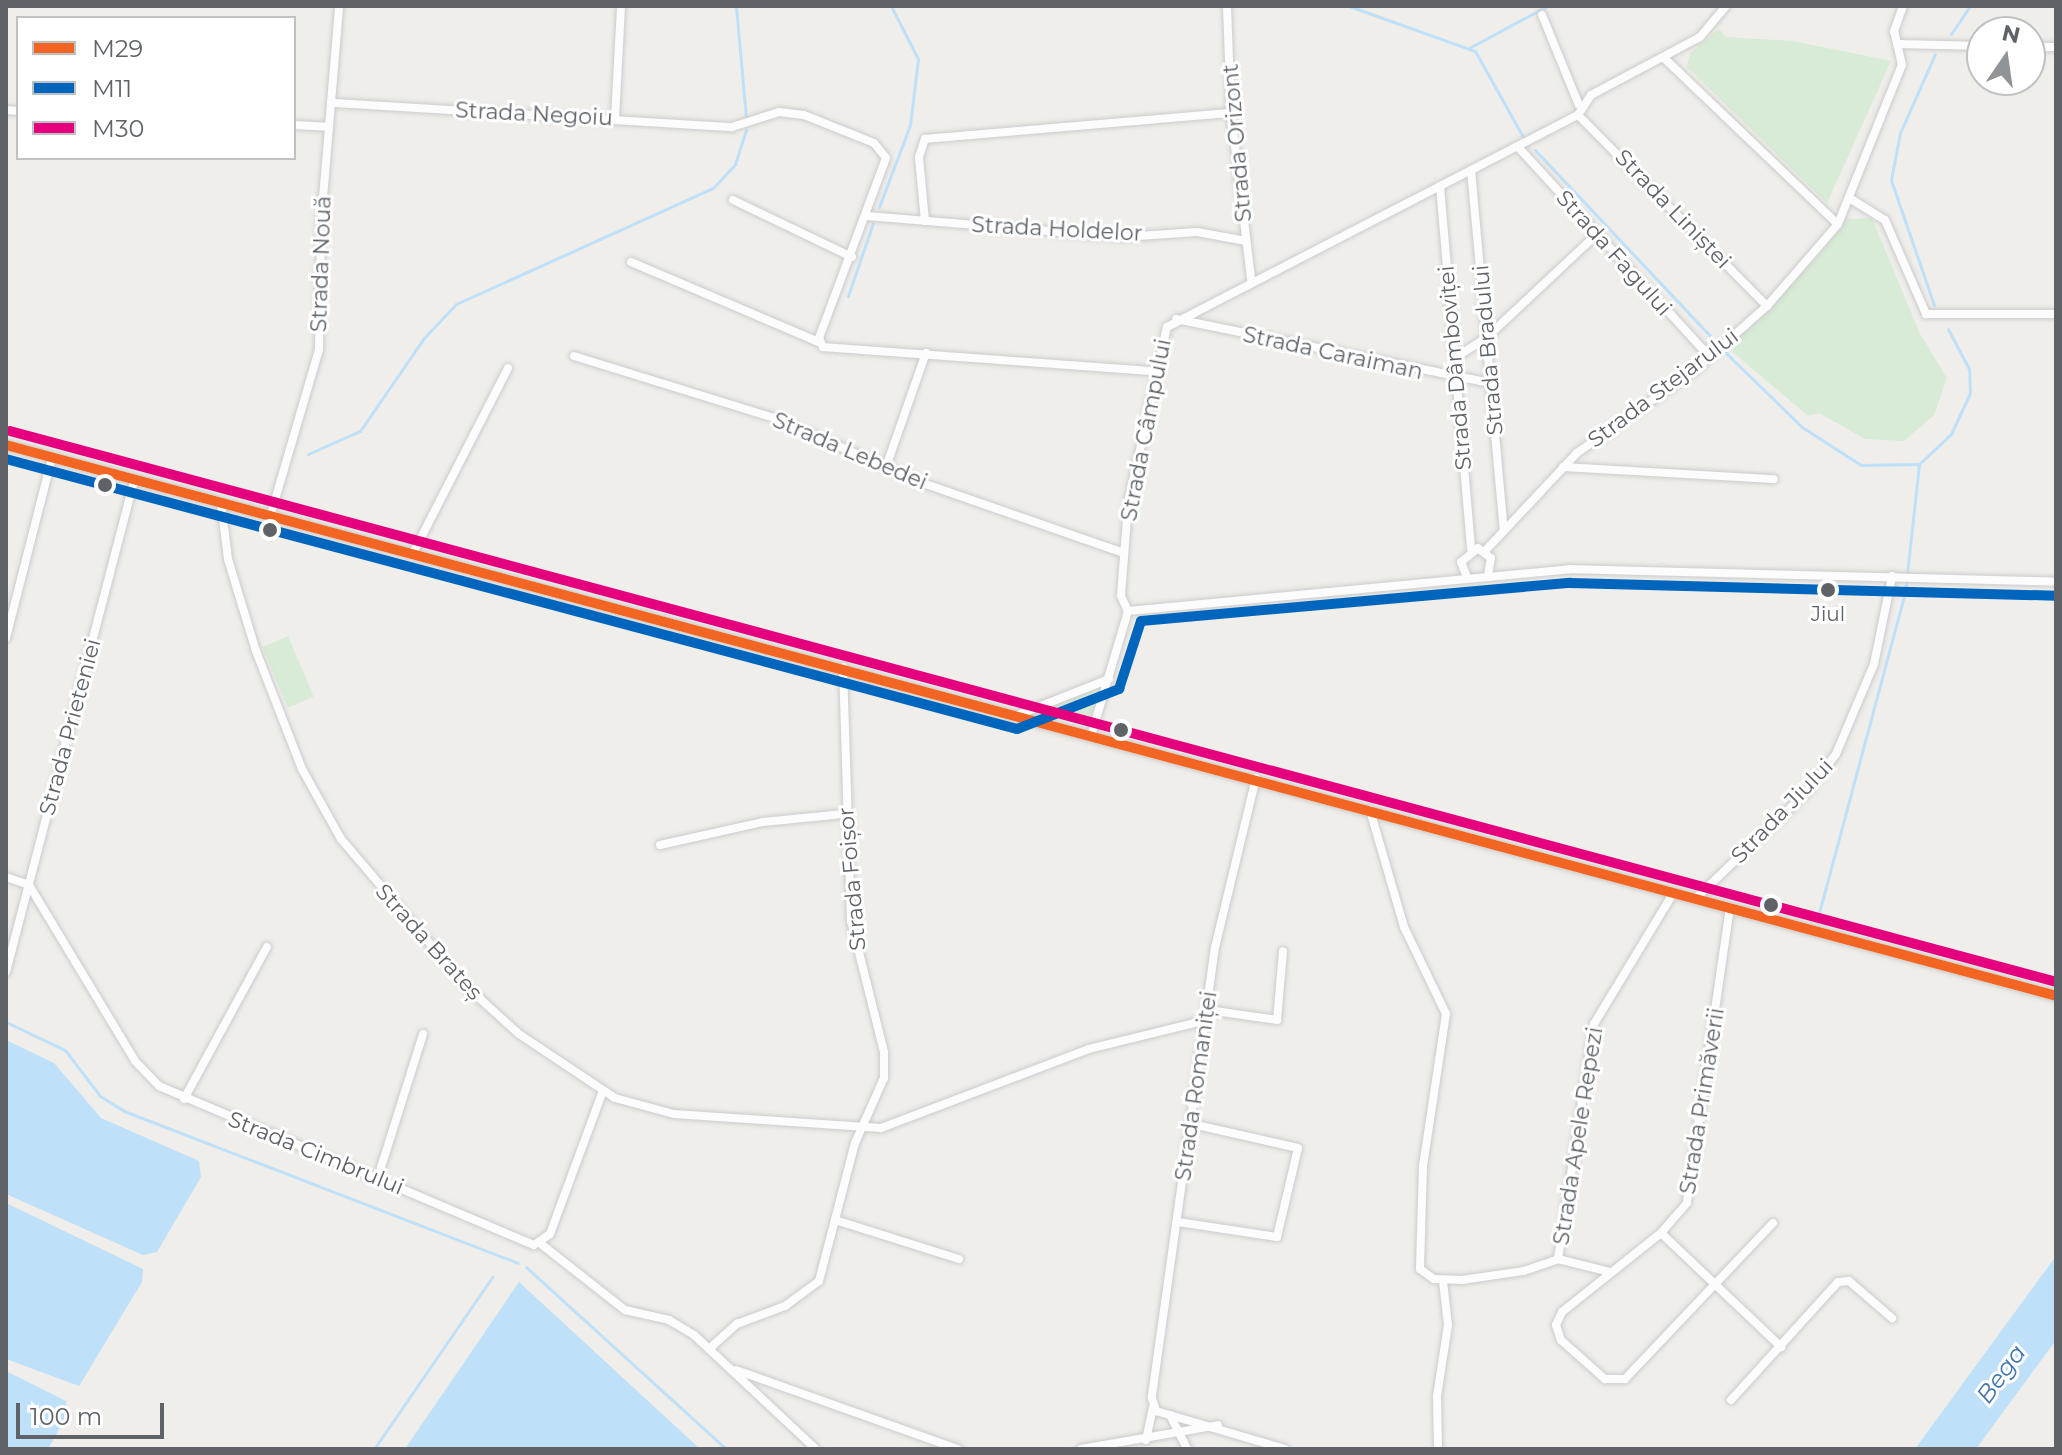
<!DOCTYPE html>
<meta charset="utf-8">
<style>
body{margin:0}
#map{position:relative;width:2062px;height:1455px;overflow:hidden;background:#efeeea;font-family:Montserrat,sans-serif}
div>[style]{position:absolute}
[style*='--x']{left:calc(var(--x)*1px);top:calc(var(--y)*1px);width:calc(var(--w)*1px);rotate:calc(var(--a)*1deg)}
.green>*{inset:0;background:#d8ebd6;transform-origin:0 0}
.water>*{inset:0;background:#bfe0f9}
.stream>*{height:3px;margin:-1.5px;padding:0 1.5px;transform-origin:1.5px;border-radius:1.5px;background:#bfe0f9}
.roads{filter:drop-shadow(0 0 2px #cbcccc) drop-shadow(0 0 2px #cbcccc)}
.minor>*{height:8px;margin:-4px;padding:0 4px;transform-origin:4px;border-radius:4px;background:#fdfcfc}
.tertiary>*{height:10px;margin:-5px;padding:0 5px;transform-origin:5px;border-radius:5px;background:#fdfcfc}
.bus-1>*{height:10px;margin:-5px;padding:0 5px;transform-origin:5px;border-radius:5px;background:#f26522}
.bus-2>*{height:10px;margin:-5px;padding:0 5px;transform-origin:5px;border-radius:5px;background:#0065bd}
.bus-3>*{height:10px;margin:-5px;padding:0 5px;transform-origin:5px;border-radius:5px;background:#e5007d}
.dots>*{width:22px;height:22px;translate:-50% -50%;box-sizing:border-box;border:4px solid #fff;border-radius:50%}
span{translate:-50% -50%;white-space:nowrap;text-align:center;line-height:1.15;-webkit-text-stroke:6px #fff;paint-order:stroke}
.bus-label{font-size:20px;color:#5f6368}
.street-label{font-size:22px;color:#5f6368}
.water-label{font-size:24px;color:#4174aa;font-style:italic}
.frame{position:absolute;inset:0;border:8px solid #5f6368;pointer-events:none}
.legend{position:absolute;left:16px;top:16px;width:280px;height:144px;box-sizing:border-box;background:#fff;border:2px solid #bfc1c3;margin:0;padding:10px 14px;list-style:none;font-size:24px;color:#5f6368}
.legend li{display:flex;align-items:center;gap:16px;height:40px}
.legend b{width:40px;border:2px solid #bfc1c3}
.north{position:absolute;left:1966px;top:16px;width:80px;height:80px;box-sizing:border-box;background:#fff;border:2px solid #bfc1c3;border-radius:50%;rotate:13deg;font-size:22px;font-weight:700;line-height:32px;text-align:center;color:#5f6368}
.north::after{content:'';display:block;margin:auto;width:28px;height:36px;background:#919496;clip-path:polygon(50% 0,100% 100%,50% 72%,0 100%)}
.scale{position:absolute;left:16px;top:1403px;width:148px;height:36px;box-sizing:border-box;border:4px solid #5f6368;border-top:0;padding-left:10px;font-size:24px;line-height:28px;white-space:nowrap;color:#5f6368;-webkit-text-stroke:6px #fff;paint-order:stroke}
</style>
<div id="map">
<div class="green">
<div style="clip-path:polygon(1719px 29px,1725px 37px,1793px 41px,1891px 61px,1827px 203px,1687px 67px,1690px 53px)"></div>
<div style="clip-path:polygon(1872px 218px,1920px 334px,1947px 378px,1934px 415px,1904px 441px,1865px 439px,1819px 413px,1808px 416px,1728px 348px,1822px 252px,1845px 219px)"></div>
<div style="left:288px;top:636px;width:66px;height:28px;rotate:67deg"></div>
<div style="clip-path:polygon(1093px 690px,1099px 699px,1084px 725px,1047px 716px,1051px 706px)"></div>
</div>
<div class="water">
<div style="clip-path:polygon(6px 1040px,54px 1063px,101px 1118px,199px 1161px,201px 1177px,157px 1252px,143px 1255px,6px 1194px)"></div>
<div style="clip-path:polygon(6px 1203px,143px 1269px,142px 1282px,79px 1386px,6px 1359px)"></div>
<div style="clip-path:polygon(2056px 1256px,2056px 1340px,1976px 1449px,1915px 1449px)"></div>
<div style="clip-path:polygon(519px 1282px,700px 1449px,405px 1449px)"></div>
<div style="clip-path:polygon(6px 1371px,66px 1401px,67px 1415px,48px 1449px,6px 1449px)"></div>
</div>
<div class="stream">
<div style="--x:736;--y:6;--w:111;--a:84.9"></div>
<div style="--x:1349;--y:6;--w:134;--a:19.7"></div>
<div style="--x:1475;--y:51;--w:98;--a:60.8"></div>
<div style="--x:1951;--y:34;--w:34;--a:-56"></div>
<div style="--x:1469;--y:48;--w:89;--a:-28.3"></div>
<div style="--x:1535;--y:150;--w:286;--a:46.7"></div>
<div style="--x:1731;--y:358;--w:99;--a:44.2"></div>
<div style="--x:1802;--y:427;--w:70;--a:32.8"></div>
<div style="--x:1861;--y:465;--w:58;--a:-1"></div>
<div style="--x:1919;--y:464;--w:44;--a:-43.2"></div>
<div style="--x:1951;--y:434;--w:45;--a:-65.1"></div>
<div style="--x:1970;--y:393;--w:24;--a:-92"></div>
<div style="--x:1969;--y:369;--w:45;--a:-117.7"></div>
<div style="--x:879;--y:207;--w:88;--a:-69.3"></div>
<div style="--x:910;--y:125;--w:66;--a:-83.1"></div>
<div style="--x:918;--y:59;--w:59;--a:-117"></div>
<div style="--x:848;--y:296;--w:77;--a:-71.1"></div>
<div style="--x:1934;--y:305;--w:132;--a:-109"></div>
<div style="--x:1891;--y:180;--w:48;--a:-79.2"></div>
<div style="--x:1900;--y:133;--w:86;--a:-66.1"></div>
<div style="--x:308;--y:454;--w:57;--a:-23.9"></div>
<div style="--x:360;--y:431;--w:113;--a:-55.5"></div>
<div style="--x:424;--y:338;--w:47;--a:-46.7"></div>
<div style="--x:456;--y:304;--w:282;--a:-24.3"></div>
<div style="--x:713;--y:188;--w:33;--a:-47"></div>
<div style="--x:735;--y:164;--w:36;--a:-72"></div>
<div style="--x:1819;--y:913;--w:331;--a:-75"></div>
<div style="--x:1905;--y:593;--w:129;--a:-83.8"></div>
<div style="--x:6;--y:1022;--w:65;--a:25.4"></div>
<div style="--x:65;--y:1050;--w:58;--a:52.7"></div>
<div style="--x:100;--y:1096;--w:28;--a:32"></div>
<div style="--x:124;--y:1111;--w:422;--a:21.1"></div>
<div style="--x:526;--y:1267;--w:270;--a:42.3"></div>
<div style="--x:374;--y:1449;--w:209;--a:-55.5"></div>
</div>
<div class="roads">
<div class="minor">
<div style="--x:1227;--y:6;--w:107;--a:87.9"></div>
<div style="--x:1231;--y:113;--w:167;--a:83.1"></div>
<div style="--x:1542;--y:15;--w:97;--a:67.7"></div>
<div style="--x:1899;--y:44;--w:83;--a:1.4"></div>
<div style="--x:2030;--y:47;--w:26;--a:0"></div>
<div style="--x:1664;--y:58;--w:240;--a:43.7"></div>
<div style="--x:335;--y:103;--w:398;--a:3.5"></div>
<div style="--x:732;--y:127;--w:49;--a:-17.7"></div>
<div style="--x:779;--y:112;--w:25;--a:7"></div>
<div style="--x:804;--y:115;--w:75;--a:21.8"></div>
<div style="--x:874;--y:143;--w:19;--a:51"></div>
<div style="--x:886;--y:158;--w:192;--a:110.4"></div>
<div style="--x:819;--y:338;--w:10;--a:66"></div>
<div style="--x:823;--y:347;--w:331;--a:4.2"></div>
<div style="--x:6;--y:110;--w:12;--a:5"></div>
<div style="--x:1578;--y:115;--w:269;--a:45.3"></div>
<div style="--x:1578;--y:115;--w:24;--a:-57"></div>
<div style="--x:1591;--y:95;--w:123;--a:-28"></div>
<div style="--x:1700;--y:37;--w:40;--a:-50"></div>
<div style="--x:615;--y:118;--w:112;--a:-86.9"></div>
<div style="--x:294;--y:125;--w:34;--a:3"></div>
<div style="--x:1519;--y:148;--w:283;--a:47.6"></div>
<div style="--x:1471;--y:170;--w:362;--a:84.8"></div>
<div style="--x:1440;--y:186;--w:364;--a:85.1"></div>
<div style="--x:1851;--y:199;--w:40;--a:32"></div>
<div style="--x:1885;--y:220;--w:103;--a:66.4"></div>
<div style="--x:1926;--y:314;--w:130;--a:0"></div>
<div style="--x:733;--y:200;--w:132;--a:25.6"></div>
<div style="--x:867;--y:216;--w:258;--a:4.7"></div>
<div style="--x:1124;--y:237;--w:73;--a:-3.9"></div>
<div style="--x:1197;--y:232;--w:50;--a:10.4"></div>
<div style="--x:925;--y:221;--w:64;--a:-95.4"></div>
<div style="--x:919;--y:157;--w:19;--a:-72"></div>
<div style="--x:925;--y:139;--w:307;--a:-4.9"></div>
<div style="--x:631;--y:262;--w:204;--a:23.1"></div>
<div style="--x:1176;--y:319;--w:321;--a:11.5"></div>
<div style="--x:574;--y:356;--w:213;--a:17.2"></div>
<div style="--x:777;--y:419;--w:156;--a:23.8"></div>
<div style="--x:920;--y:482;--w:216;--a:19.2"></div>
<div style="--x:1455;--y:358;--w:37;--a:-33"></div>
<div style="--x:1486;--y:338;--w:152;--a:-43.1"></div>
<div style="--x:886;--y:467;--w:121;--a:-70.7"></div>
<div style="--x:1563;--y:467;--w:211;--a:3.3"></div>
<div style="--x:221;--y:504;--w:55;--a:82.7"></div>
<div style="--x:228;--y:559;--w:96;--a:73.1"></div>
<div style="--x:256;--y:651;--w:127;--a:68.7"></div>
<div style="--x:302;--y:769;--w:80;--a:60.9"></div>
<div style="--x:341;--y:839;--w:193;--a:49.6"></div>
<div style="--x:466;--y:986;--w:72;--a:42.2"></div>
<div style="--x:519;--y:1034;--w:115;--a:33.7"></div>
<div style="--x:615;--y:1098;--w:61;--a:15.2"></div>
<div style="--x:674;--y:1114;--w:207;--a:3.9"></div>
<div style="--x:881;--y:1128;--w:222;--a:-20.8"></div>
<div style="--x:1089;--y:1049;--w:122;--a:-13.8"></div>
<div style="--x:270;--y:517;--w:175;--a:-73.7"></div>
<div style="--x:319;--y:349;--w:127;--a:-89.1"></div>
<div style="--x:321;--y:222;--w:217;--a:-85.2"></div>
<div style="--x:1485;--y:551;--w:134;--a:-46.8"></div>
<div style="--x:1577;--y:453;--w:144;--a:-35.1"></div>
<div style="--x:1695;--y:370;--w:96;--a:-41.6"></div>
<div style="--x:1767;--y:306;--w:108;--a:-49.1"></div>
<div style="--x:1838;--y:224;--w:171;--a:-68.1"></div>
<div style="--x:1902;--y:65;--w:35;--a:-103"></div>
<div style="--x:1894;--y:31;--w:27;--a:-70"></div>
<div style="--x:412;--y:555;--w:210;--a:-62.8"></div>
<div style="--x:1467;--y:577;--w:16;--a:-112"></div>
<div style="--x:1461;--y:562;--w:22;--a:-39"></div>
<div style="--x:1478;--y:548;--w:16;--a:38"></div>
<div style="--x:1491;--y:558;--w:17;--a:100"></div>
<div style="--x:1128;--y:611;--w:444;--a:-5.4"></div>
<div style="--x:1570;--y:569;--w:486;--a:1.5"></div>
<div style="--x:1128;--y:611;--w:17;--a:-115"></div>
<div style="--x:1121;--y:596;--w:92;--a:-85.6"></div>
<div style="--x:1128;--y:504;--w:181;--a:-77.6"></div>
<div style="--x:1167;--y:327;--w:462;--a:-27.3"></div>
<div style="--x:6;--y:638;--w:187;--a:-75.7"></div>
<div style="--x:1018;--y:715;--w:98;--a:-21.6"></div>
<div style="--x:1091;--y:736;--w:130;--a:-73.5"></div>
<div style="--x:1256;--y:778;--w:174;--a:103.6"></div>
<div style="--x:1215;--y:947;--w:455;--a:98"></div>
<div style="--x:1152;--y:1398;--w:14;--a:73"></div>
<div style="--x:1156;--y:1411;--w:134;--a:16.4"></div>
<div style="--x:1370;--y:810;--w:122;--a:73.8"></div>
<div style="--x:1404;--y:927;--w:97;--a:64.2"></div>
<div style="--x:1446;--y:1014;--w:154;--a:98.6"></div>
<div style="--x:1423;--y:1166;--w:103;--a:91.7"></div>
<div style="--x:1420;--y:1269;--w:17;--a:36"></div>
<div style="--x:1434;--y:1279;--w:28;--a:2"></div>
<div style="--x:1462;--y:1280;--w:63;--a:-8.3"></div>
<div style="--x:1524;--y:1271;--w:36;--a:-19"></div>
<div style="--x:1558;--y:1259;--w:54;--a:14"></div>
<div style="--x:660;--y:845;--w:106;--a:-12.6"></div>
<div style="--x:763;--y:822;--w:81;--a:-5.6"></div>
<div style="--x:6;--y:877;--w:24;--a:19"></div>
<div style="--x:29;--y:885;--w:205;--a:58.9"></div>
<div style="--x:135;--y:1061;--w:35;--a:46"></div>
<div style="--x:159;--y:1086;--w:407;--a:23"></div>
<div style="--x:534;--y:1245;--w:19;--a:-35"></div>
<div style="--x:550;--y:1234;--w:153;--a:-69.7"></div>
<div style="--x:1696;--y:898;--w:155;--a:-43.7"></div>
<div style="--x:1808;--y:791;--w:46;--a:-52.9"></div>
<div style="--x:1836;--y:754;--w:98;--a:-67.1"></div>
<div style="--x:1874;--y:664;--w:90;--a:-78.4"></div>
<div style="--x:1730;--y:907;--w:299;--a:98.3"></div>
<div style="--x:1687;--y:1203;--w:40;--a:131"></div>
<div style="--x:1661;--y:1233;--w:127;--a:141.4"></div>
<div style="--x:1562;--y:1312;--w:14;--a:115"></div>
<div style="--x:1556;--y:1325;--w:16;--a:72"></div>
<div style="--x:1561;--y:1340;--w:59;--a:41.6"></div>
<div style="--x:1605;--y:1379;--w:20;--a:0"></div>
<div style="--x:1625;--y:1379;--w:215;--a:-46.5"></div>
<div style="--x:6;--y:972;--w:507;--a:-75.39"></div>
<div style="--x:1208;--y:1010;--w:70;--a:8.2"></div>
<div style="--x:1277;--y:1020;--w:69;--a:-85"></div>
<div style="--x:184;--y:1099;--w:173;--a:-61.4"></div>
<div style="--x:378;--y:1177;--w:150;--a:-72.5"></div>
<div style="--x:835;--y:1220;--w:130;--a:17.5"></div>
<div style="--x:1178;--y:1222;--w:100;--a:8.6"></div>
<div style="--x:1277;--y:1237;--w:91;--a:-76.7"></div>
<div style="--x:1298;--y:1148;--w:109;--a:-167.2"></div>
<div style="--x:1661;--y:1233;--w:166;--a:43.5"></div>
<div style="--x:541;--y:1244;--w:107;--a:38.2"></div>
<div style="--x:625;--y:1310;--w:45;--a:12.8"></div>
<div style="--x:669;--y:1320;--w:29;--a:31"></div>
<div style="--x:694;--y:1335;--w:167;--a:43.1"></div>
<div style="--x:1558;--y:1259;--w:238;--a:-81.3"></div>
<div style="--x:1594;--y:1024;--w:154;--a:-58.8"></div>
<div style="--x:709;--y:1349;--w:38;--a:-42"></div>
<div style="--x:737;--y:1324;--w:51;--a:-20.6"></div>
<div style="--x:785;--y:1306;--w:42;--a:-36.3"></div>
<div style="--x:819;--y:1281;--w:143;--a:-75.4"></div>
<div style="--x:855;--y:1143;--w:71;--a:-66"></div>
<div style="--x:884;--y:1078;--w:26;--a:-90"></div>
<div style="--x:884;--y:1052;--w:135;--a:-104.1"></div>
<div style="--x:851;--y:921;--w:254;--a:-91.8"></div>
<div style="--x:736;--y:1370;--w:236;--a:19.6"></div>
<div style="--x:1731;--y:1400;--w:159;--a:-47.8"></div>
<div style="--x:1838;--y:1282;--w:11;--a:-5"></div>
<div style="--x:1849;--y:1281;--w:57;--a:40.7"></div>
<div style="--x:1170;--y:1415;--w:38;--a:63"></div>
<div style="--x:1146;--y:1440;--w:34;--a:-78"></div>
<div style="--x:1081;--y:1449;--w:139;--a:-9.9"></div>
<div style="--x:1438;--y:1449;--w:53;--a:-91.1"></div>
<div style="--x:1437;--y:1396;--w:72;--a:-81.2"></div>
<div style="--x:1448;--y:1325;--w:44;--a:-96.5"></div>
</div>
<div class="tertiary">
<div style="--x:6;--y:445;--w:2123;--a:15.04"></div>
</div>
</div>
<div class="bus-1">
<div style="--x:6;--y:445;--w:2123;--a:15.04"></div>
</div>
<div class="bus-2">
<div style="--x:6;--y:459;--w:1046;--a:14.95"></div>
<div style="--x:1017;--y:729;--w:110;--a:-21.4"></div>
<div style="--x:1119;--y:689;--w:71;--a:-72.1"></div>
<div style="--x:1141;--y:621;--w:431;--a:-5.1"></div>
<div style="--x:1570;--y:583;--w:486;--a:1.5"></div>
</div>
<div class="bus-3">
<div style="--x:10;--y:431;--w:2119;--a:15.07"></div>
</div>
<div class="dots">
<div style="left:105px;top:485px;background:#5f6368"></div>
<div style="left:270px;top:530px;background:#5f6368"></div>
<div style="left:1828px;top:590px;background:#5f6368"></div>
<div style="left:1121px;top:730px;background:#5f6368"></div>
<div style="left:1771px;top:905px;background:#5f6368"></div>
</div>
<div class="bus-label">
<span style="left:1828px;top:614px">Jiul</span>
</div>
<div class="street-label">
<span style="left:534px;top:114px;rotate:3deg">Strada Negoiu</span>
<span style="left:1237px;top:143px;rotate:-95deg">Strada Orizont</span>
<span style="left:1673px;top:209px;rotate:46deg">Strada Liniștei</span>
<span style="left:1057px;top:229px;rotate:3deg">Strada Holdelor</span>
<span style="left:1614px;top:253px;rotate:48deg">Strada Fagului</span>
<span style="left:321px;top:264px;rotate:-88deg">Strada Nouă</span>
<span style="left:1488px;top:350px;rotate:-95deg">Strada Bradului</span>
<span style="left:1333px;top:353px;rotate:12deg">Strada Caraiman</span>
<span style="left:1455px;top:368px;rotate:-95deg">Strada Dâmboviței</span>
<span style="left:1663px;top:388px;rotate:-37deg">Strada Stejarului</span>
<span style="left:1146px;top:430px;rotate:-79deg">Strada Câmpului</span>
<span style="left:850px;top:451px;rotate:23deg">Strada Lebedei</span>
<span style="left:70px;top:727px;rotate:-75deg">Strada Prieteniei</span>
<span style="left:1782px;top:811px;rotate:-46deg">Strada Jiului</span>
<span style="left:852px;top:879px;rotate:-95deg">Strada Foișor</span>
<span style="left:429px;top:942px;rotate:48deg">Strada Brateș</span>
<span style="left:1196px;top:1086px;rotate:-82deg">Strada Romaniței</span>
<span style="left:1702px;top:1101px;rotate:-81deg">Strada Primăverii</span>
<span style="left:1578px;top:1136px;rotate:-81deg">Strada Apele Repezi</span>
<span style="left:316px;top:1153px;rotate:22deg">Strada Cimbrului</span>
</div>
<div class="water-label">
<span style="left:2001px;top:1374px;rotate:-54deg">Bega</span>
</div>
<div class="frame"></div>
<ul class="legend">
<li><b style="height:10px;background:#f26522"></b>M29</li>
<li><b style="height:10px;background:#0065bd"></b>M11</li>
<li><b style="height:10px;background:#e5007d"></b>M30</li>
</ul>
<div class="north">N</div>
<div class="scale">100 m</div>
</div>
